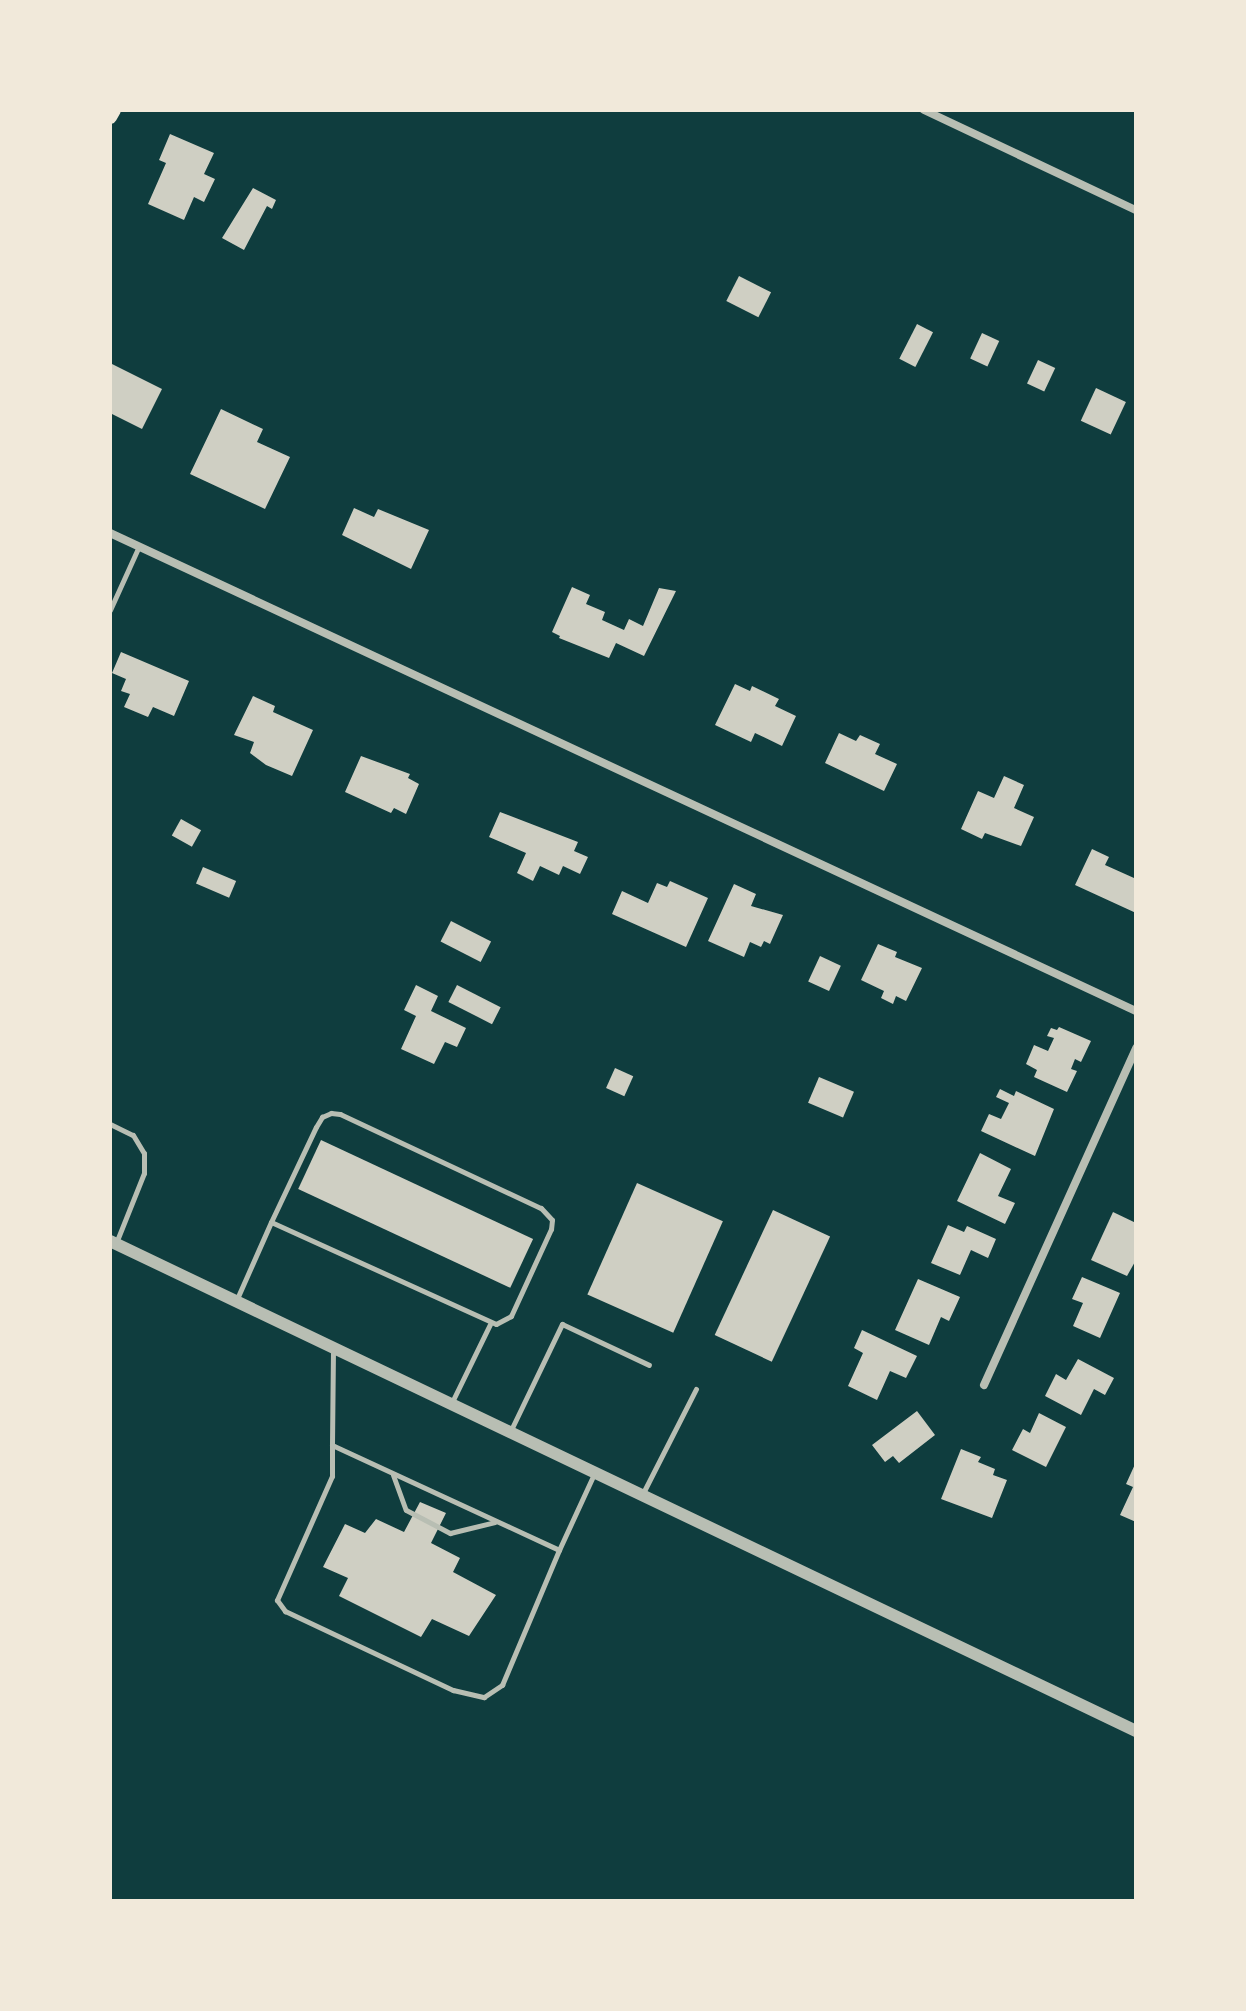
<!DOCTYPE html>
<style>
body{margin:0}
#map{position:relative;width:1246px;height:2011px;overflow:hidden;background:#0f3d3e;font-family:"PT Sans",sans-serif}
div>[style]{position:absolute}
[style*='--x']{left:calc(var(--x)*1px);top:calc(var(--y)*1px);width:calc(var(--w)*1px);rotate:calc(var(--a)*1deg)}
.building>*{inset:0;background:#cfcfc3;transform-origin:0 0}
.service>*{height:5px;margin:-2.5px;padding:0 2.5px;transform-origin:2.5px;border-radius:2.5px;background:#b8beb3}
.minor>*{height:8px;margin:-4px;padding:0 4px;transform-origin:4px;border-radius:4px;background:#b8beb3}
.tertiary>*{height:12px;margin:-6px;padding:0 6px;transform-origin:6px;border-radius:6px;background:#b8beb3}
.secondary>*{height:14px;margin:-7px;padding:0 7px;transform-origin:7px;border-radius:7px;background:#f1e9da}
span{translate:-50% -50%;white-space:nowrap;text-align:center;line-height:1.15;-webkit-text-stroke:6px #f1e9da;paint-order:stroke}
.frame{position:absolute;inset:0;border:112px solid #f1e9da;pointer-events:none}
</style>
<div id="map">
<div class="building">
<div style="clip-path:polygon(170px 134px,214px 153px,204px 174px,215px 179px,204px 202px,194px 197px,184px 220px,148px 204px,166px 163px,159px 160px)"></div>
<div style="clip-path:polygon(253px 188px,276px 200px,272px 209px,267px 206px,244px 250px,222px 238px)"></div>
<div style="left:739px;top:276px;width:36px;height:28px;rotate:27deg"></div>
<div style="left:917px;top:324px;width:18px;height:39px;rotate:27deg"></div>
<div style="left:982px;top:333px;width:19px;height:28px;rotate:25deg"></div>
<div style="left:1038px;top:360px;width:19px;height:26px;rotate:25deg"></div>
<div style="clip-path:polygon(110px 363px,162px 389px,142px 429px,110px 413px)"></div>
<div style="left:1096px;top:388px;width:33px;height:36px;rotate:25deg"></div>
<div style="clip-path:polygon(221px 409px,263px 429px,257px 442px,290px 457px,265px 509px,190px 474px)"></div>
<div style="clip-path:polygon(354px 508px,374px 517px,378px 509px,429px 530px,411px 569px,342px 535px)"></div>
<div style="clip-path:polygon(572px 587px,590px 595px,586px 604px,605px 612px,602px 620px,624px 630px,629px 619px,643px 626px,659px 588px,676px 591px,644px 656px,616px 643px,609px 658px,559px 638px,560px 636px,552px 632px)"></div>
<div style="clip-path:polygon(121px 652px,189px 681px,174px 716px,153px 707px,148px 717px,124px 707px,130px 694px,121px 691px,126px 679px,112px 673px)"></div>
<div style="clip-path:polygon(735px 684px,750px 691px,752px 686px,779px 699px,775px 706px,796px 716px,782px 746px,755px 733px,751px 742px,715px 725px)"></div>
<div style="clip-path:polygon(253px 696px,275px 706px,273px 712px,313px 730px,292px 776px,266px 765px,250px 753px,254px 742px,234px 735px)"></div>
<div style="clip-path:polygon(839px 733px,856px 741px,860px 735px,880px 744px,875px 754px,897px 764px,884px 791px,825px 763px)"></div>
<div style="clip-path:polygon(361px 756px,410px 774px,408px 778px,419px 784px,406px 814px,394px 808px,391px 813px,345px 792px)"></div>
<div style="clip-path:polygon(1004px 776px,1024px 785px,1014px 808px,1034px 817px,1021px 846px,985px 833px,982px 839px,961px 829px,978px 791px,994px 798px)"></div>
<div style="clip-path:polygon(500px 812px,578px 842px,574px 851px,588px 857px,580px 874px,563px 866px,559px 875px,540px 866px,533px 881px,517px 873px,526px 853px,489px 837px)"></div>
<div style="left:181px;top:819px;width:23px;height:19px;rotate:29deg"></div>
<div style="clip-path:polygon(1092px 849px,1109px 857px,1105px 865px,1134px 878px,1136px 873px,1136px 913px,1075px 885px)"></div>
<div style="left:203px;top:867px;width:36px;height:18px;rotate:23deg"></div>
<div style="clip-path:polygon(670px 881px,708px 898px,686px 947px,612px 914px,622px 891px,648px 903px,657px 883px,667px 887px)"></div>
<div style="clip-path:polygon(734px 884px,756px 894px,751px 906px,783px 915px,770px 944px,764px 941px,761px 947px,750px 942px,744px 957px,708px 941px)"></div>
<div style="left:451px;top:921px;width:45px;height:23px;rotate:27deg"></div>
<div style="clip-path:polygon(878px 944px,897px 952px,895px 957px,922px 968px,906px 1001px,896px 996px,893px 1004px,881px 998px,884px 991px,861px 980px)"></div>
<div style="left:820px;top:956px;width:23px;height:28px;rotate:25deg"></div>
<div style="clip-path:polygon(416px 985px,438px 996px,431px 1011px,466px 1028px,457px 1047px,445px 1042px,434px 1064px,401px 1049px,416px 1016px,404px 1010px)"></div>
<div style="left:457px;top:985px;width:49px;height:19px;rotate:27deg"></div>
<div style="clip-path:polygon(1059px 1027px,1091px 1041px,1081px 1062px,1075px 1059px,1071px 1069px,1077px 1071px,1067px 1092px,1034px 1077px,1037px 1070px,1026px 1064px,1034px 1045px,1048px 1051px,1054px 1038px,1047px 1036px,1051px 1028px,1057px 1030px)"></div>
<div style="left:615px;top:1068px;width:20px;height:22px;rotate:24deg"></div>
<div style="left:819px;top:1077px;width:38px;height:28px;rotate:23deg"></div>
<div style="clip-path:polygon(1000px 1089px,1014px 1096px,1016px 1091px,1054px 1109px,1035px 1156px,981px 1131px,989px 1114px,1001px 1119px,1009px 1103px,996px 1097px)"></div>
<div style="left:321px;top:1140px;width:234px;height:54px;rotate:25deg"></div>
<div style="clip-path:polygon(980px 1153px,1011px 1169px,998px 1196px,1015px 1203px,1005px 1224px,957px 1201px)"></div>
<div style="left:637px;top:1183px;width:94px;height:122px;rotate:24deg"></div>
<div style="left:773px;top:1210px;width:63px;height:138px;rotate:25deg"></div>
<div style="clip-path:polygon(1113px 1212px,1136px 1223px,1136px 1260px,1127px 1276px,1091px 1260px)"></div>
<div style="clip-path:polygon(948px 1225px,964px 1232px,967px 1226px,996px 1239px,988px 1258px,971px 1250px,960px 1275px,931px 1263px)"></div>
<div style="clip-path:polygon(1082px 1277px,1120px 1293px,1100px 1338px,1073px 1326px,1083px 1303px,1072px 1299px)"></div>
<div style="clip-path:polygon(918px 1279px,960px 1297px,949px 1321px,941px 1317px,929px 1345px,895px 1330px)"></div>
<div style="clip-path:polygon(862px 1330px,917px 1356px,906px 1378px,890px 1371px,877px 1400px,848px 1386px,863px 1353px,854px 1348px)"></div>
<div style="clip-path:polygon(1078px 1359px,1114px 1378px,1105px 1395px,1094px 1389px,1081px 1415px,1045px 1396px,1056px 1374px,1066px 1380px)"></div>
<div style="clip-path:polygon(917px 1411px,935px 1435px,899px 1463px,893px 1456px,885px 1462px,872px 1445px)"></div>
<div style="clip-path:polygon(1039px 1413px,1066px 1427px,1046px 1467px,1012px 1450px,1023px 1429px,1030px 1433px)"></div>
<div style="clip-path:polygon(961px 1449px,981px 1457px,978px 1462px,995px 1469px,993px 1475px,1007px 1480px,992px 1518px,941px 1499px)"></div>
<div style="clip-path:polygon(1136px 1462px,1136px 1522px,1120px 1515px,1133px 1487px,1126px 1484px)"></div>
<div style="clip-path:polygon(420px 1502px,446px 1513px,431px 1543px,460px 1558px,453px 1572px,496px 1595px,469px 1636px,432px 1619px,421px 1637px,339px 1596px,348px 1578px,323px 1567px,345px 1524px,365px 1533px,376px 1519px,404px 1532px)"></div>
</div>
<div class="service">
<div style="--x:110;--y:610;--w:70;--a:-65.6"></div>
<div style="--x:110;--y:1124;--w:25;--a:26"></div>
<div style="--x:133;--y:1135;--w:21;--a:59"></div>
<div style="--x:144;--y:1153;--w:20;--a:90"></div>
<div style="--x:144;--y:1173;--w:75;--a:111.8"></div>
<div style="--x:236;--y:1301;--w:86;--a:-66.1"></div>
<div style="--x:271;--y:1222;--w:105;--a:-64.7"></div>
<div style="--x:316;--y:1127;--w:12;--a:-59"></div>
<div style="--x:322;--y:1117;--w:10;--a:-24"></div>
<div style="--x:331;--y:1113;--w:9;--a:6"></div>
<div style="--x:340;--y:1114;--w:222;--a:25.1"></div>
<div style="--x:541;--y:1208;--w:16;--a:47"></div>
<div style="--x:552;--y:1220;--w:9;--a:96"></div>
<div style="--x:551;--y:1229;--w:96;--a:114.7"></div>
<div style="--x:511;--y:1316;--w:17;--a:152"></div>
<div style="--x:496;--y:1324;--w:247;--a:-155.6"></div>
<div style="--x:333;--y:1349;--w:96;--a:90.6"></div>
<div style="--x:332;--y:1445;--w:250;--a:24.8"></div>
<div style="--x:559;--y:1550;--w:84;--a:-65.3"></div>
<div style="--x:452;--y:1402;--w:87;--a:-64"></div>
<div style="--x:510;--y:1432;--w:120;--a:-64.3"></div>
<div style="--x:562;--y:1324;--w:96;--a:25.2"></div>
<div style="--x:332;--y:1445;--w:31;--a:90"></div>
<div style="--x:332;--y:1476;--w:136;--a:113.9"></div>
<div style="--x:277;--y:1600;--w:14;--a:54"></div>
<div style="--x:285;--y:1611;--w:186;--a:25.2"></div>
<div style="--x:453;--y:1690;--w:32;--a:13"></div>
<div style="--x:484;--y:1697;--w:22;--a:-34"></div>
<div style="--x:502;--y:1685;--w:147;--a:-67.1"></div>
<div style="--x:393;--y:1475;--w:37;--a:70"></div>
<div style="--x:406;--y:1510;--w:50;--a:27.6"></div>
<div style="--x:450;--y:1533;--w:46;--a:-13.7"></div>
<div style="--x:642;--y:1495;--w:119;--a:-63"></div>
</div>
<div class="minor">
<div style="--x:924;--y:110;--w:234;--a:25.3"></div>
<div style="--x:110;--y:533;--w:1132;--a:24.98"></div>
<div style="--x:984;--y:1385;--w:370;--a:-65.7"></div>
</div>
<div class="tertiary">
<div style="--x:110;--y:1241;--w:1137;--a:25.53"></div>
</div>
<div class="secondary">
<div style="--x:110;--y:117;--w:8;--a:-60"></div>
</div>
<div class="frame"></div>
</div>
